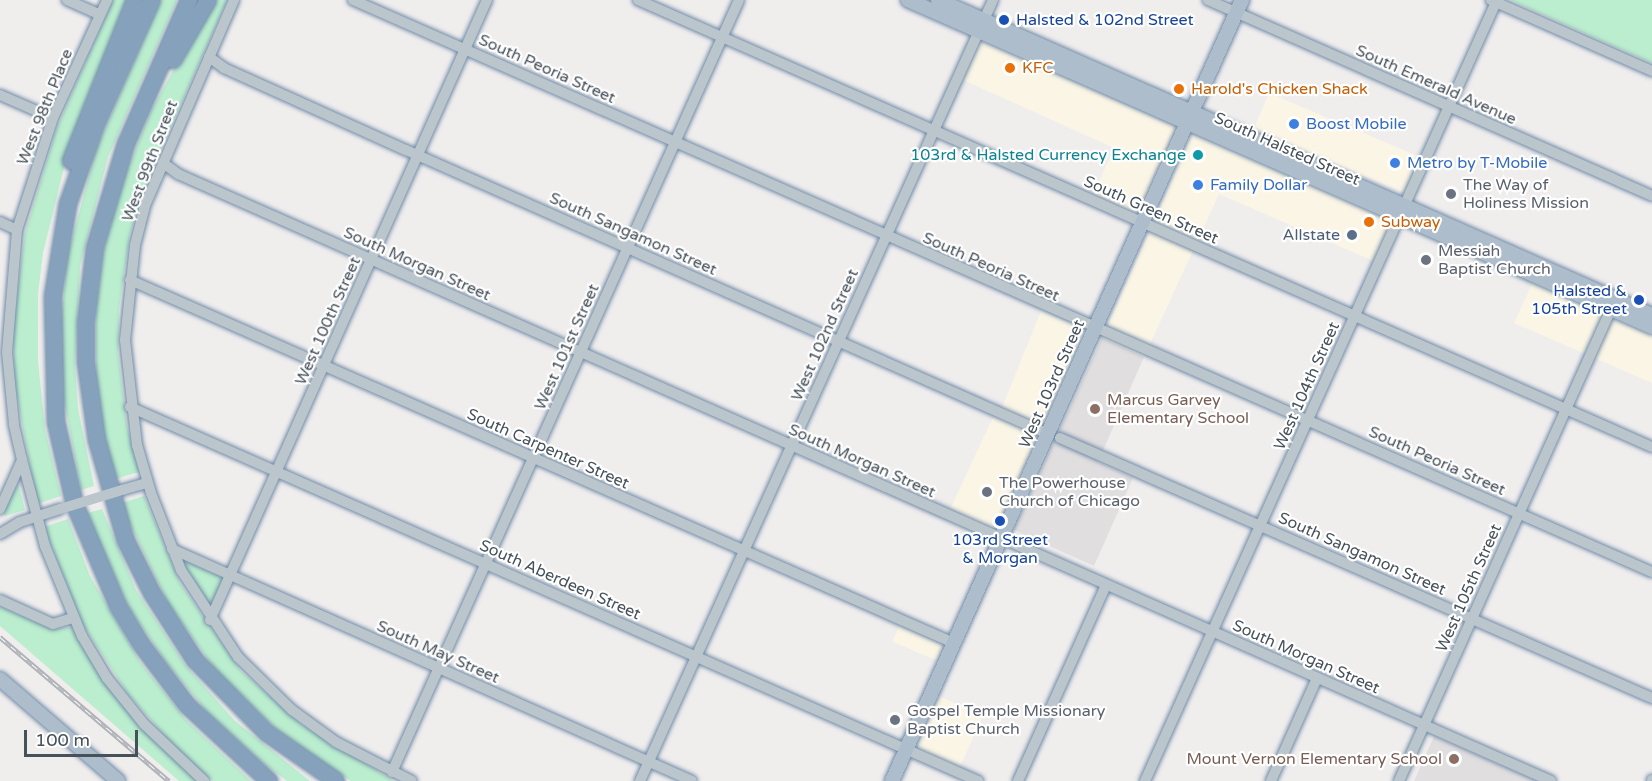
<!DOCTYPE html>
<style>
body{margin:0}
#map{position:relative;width:1652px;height:781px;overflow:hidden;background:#f0eded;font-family:"Varela Round",sans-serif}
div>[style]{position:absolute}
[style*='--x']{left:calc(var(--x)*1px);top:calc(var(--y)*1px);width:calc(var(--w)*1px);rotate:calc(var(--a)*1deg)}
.commercial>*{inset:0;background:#fbf5e5;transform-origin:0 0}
.education>*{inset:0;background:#e1dedf}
.green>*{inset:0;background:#bbeece}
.roads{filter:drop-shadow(0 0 2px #708ca8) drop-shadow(0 0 2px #708ca8)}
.minor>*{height:10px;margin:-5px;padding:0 5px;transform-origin:5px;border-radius:5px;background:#bbc5cc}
.major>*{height:14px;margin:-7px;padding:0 7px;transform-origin:7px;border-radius:7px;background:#adbdcc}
.highway>*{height:16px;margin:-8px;padding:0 8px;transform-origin:8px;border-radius:8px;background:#85a1bc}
.rail>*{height:4.5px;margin-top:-2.25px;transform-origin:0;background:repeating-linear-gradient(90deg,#fff 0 7px,#afb3b8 0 14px);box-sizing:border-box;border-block:2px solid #afb3b8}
.minor-bridge>*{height:10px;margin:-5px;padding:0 5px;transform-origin:5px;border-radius:5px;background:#bbc5cc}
.dots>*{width:16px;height:16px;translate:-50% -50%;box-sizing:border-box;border:3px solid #fff;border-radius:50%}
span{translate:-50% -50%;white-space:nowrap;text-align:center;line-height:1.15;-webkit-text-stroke:4.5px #fff;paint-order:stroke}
.transit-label{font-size:16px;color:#164399}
.left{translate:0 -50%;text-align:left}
.right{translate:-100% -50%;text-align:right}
.food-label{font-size:16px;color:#c56008}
.street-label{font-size:16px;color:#46515a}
.shop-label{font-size:16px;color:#366cbe}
.culture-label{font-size:16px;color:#0d838f}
.worship-label{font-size:16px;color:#5b616d}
.service-label{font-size:16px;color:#4e5e75}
.education-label{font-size:16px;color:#785e54}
.scale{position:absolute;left:24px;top:730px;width:114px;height:27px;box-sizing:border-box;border:3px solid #46515a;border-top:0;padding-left:8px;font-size:18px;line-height:21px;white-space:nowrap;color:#46515a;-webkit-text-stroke:4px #fff;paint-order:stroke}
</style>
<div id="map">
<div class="commercial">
<div style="clip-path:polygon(981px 40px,1178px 128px,1139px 216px,1093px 195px,1114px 148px,963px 80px)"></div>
<div style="left:1269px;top:93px;width:164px;height:39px;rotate:23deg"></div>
<div style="clip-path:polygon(1193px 134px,1396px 222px,1378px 263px,1219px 194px,1144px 357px,1102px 338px)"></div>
<div style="clip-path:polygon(1533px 282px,1652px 334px,1652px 383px,1514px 323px)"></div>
<div style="left:1041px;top:311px;width:50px;height:106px;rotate:22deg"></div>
<div style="left:994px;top:415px;width:50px;height:105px;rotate:25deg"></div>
<div style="left:899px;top:626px;width:49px;height:17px;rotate:23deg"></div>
<div style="left:939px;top:696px;width:48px;height:60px;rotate:24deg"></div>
</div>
<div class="education">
<div style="clip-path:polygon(1102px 338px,1144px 357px,1098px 462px,1133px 478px,1094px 566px,1014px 530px)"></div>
<div style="clip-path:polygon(1434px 736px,1536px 781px,1414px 781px)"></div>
</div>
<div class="green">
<div style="clip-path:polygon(113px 0,129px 0,70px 143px,43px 253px,38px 294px,38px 361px,45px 429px,61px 496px,37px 504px,14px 380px,13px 327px,25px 233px,57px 128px)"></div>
<div style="clip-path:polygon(161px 0,177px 0,108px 157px,80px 266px,75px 365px,78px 409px,94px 486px,81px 490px,63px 394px,61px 323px,68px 254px,96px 150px)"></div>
<div style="clip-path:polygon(212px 0,227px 0,153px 167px,130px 233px,119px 309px,118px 353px,127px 426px,139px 472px,115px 479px,102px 424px,96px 370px,96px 312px,103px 253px,125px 174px,152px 109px)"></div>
<div style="clip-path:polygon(1510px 0,1652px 0,1652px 63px)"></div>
<div style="clip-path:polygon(18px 483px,25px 510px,5px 516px,3px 513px)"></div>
<div style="clip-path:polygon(144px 496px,180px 583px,241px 671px,302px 725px,394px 781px,351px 781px,323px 763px,275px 728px,215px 669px,168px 603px,129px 522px,122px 503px)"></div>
<div style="clip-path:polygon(102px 509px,136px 590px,186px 666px,235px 721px,310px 781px,287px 781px,262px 762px,209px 714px,166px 662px,130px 609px,102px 551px,88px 513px)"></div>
<div style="clip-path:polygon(68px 519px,90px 576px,140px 662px,186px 720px,251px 781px,213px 781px,172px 744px,128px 694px,83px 625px,44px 527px)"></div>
<div style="clip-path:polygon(181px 559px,224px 578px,210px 608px,191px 580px)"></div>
<div style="clip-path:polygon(0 607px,52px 629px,72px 627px,136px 722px,196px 781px,179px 781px,0 626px)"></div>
</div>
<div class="roads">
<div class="minor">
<div style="--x:67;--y:0;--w:36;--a:24"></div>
<div style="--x:234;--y:0;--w:224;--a:113.4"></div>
<div style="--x:145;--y:206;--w:40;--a:104.4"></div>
<div style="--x:135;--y:245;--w:96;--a:96"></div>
<div style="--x:125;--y:340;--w:106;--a:83.5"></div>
<div style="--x:137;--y:445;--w:50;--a:73.7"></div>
<div style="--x:151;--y:493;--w:83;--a:68.7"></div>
<div style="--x:181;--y:570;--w:104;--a:56.8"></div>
<div style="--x:238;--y:657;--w:76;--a:44.5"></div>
<div style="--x:292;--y:710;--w:54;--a:36"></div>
<div style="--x:336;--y:742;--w:85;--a:27.2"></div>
<div style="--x:353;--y:0;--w:1419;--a:23.77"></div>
<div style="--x:638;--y:0;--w:1108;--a:23.79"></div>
<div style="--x:1208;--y:0;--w:485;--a:23.8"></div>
<div style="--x:1491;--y:0;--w:176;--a:23.8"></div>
<div style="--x:209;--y:57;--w:19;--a:36"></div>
<div style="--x:224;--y:68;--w:200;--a:24.3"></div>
<div style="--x:406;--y:150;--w:702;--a:23.86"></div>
<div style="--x:0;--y:95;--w:58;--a:23.5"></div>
<div style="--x:163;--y:163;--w:19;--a:36"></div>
<div style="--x:178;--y:174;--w:1501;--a:23.85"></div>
<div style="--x:0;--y:222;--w:19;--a:25"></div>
<div style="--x:130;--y:280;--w:900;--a:23.78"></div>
<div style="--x:130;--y:407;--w:927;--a:23.8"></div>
<div style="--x:1060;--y:438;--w:647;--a:23.71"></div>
<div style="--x:22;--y:460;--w:89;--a:75"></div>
<div style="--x:45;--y:546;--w:97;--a:67.7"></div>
<div style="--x:82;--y:636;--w:49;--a:59.2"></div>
<div style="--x:107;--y:678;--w:59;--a:51.2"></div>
<div style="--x:144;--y:724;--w:83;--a:43.5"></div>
<div style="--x:122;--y:490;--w:26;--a:-16"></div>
<div style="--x:0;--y:509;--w:54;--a:-65.8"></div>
<div style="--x:22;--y:460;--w:37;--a:-103"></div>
<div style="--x:14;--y:424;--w:72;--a:-95.6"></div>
<div style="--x:7;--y:352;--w:122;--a:-85.3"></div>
<div style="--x:17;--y:230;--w:118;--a:-72.2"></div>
<div style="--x:53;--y:118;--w:130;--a:-65.4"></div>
<div style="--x:0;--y:534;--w:23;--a:-31"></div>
<div style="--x:20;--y:522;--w:42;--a:-18"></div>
<div style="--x:172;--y:549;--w:569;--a:24.04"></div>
<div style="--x:0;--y:600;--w:58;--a:24.4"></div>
<div style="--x:53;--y:624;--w:21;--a:-17"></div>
<div style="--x:210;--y:620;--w:679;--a:-65.93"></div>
<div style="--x:392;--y:772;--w:846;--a:-65.8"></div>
<div style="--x:640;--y:781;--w:857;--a:-65.68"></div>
<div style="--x:1018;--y:781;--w:215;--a:-65.8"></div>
<div style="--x:1145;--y:781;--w:854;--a:-65.74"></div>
<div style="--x:1271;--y:781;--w:113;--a:-65.9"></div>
<div style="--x:1399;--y:781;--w:517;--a:-65.81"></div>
<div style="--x:1652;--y:781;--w:1;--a:-90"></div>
</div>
<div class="major">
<div style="--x:908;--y:0;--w:813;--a:23.73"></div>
<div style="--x:938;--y:0;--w:780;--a:23.81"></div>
<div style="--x:0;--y:679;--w:156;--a:40.8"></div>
<div style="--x:892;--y:781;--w:856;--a:-65.86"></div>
</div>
<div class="highway">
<div style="--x:152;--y:0;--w:137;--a:114.1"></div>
<div style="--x:96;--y:125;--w:84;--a:109.5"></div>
<div style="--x:68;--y:204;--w:94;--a:99.2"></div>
<div style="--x:53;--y:297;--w:125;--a:88.6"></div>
<div style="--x:56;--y:422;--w:85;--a:77.1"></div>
<div style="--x:75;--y:505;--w:110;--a:66.9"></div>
<div style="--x:118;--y:606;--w:44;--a:58.8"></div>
<div style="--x:141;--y:644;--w:76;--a:53"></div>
<div style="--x:187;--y:705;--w:112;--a:42.8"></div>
<div style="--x:189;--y:0;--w:157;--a:113.6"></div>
<div style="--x:126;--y:144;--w:109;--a:106.6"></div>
<div style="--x:95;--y:248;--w:75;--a:96.9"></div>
<div style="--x:86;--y:322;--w:40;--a:90"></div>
<div style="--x:86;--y:362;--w:79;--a:82"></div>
<div style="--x:97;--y:440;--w:105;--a:74"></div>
<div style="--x:126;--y:541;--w:58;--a:63.4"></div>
<div style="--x:152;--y:593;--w:80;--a:57.3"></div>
<div style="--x:195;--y:660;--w:103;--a:45.4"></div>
<div style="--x:267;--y:733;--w:84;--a:34.8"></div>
<div style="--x:173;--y:60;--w:69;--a:-59.7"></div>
<div style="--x:71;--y:161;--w:173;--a:-68.3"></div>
</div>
</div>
<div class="rail">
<div style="--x:0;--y:637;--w:222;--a:40.4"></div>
</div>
<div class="minor-bridge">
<div style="--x:60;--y:509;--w:65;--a:-17"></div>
</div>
<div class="dots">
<div style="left:1004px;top:20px;background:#1a4fb4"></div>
<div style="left:1010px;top:68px;background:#e8710a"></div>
<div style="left:1179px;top:89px;background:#e8710a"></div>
<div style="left:1294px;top:124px;background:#3f7fe0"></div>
<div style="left:1198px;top:155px;background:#0f9aa8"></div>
<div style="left:1395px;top:163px;background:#3f7fe0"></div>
<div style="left:1198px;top:185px;background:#3f7fe0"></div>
<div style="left:1451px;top:194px;background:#6b7280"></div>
<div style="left:1369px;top:222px;background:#e8710a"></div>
<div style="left:1352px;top:235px;background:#5c6f8a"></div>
<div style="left:1426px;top:260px;background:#6b7280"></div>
<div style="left:1639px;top:300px;background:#1a4fb4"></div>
<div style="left:1095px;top:409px;background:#8d6e63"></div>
<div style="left:987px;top:492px;background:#6b7280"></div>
<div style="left:1000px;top:521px;background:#1a4fb4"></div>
<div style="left:895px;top:720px;background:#6b7280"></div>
<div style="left:1454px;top:759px;background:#8d6e63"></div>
</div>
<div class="transit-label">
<span class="left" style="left:1016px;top:20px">Halsted &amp; 102nd Street</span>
<span class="right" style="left:1627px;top:300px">Halsted &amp;<br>105th Street</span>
<span style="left:1000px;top:549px">103rd Street<br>&amp; Morgan</span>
</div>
<div class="food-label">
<span class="left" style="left:1022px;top:68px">KFC</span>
<span class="left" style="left:1191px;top:89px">Harold's Chicken Shack</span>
<span class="left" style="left:1381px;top:222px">Subway</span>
</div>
<div class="street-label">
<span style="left:547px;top:69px;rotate:24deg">South Peoria Street</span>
<span style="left:1436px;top:85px;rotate:24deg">South Emerald Avenue</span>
<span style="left:45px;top:107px;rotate:-68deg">West 98th Place</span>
<span style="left:1287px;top:149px;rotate:24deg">South Halsted Street</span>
<span style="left:150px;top:161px;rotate:-69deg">West 99th Street</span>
<span style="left:1151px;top:210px;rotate:24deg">South Green Street</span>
<span style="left:633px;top:234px;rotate:24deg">South Sangamon Street</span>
<span style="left:417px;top:264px;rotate:24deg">South Morgan Street</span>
<span style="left:991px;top:267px;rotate:24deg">South Peoria Street</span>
<span style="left:328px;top:321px;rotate:-66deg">West 100th Street</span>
<span style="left:825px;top:335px;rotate:-66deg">West 102nd Street</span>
<span style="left:567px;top:347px;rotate:-66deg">West 101st Street</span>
<span style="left:1052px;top:384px;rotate:-66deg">West 103rd Street</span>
<span style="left:1307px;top:386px;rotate:-66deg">West 104th Street</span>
<span style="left:548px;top:449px;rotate:24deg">South Carpenter Street</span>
<span style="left:862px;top:461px;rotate:24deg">South Morgan Street</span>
<span style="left:1437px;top:461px;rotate:24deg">South Peoria Street</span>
<span style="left:1362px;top:554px;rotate:24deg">South Sangamon Street</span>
<span style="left:560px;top:580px;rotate:24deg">South Aberdeen Street</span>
<span style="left:1469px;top:588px;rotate:-66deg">West 105th Street</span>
<span style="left:438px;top:652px;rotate:24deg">South May Street</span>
<span style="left:1306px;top:657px;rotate:24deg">South Morgan Street</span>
</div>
<div class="shop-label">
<span class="left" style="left:1306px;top:124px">Boost Mobile</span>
<span class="left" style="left:1407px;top:163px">Metro by T-Mobile</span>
<span class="left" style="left:1210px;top:185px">Family Dollar</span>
</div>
<div class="culture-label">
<span class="right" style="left:1186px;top:155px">103rd &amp; Halsted Currency Exchange</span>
</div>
<div class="worship-label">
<span class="left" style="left:1463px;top:194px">The Way of<br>Holiness Mission</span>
<span class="left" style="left:1438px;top:260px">Messiah<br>Baptist Church</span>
<span class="left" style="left:999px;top:492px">The Powerhouse<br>Church of Chicago</span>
<span class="left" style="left:907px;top:720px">Gospel Temple Missionary<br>Baptist Church</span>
</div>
<div class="service-label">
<span class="right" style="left:1340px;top:235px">Allstate</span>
</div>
<div class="education-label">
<span class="left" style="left:1107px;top:409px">Marcus Garvey<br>Elementary School</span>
<span class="right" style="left:1442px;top:759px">Mount Vernon Elementary School</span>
</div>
<div class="scale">100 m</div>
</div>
